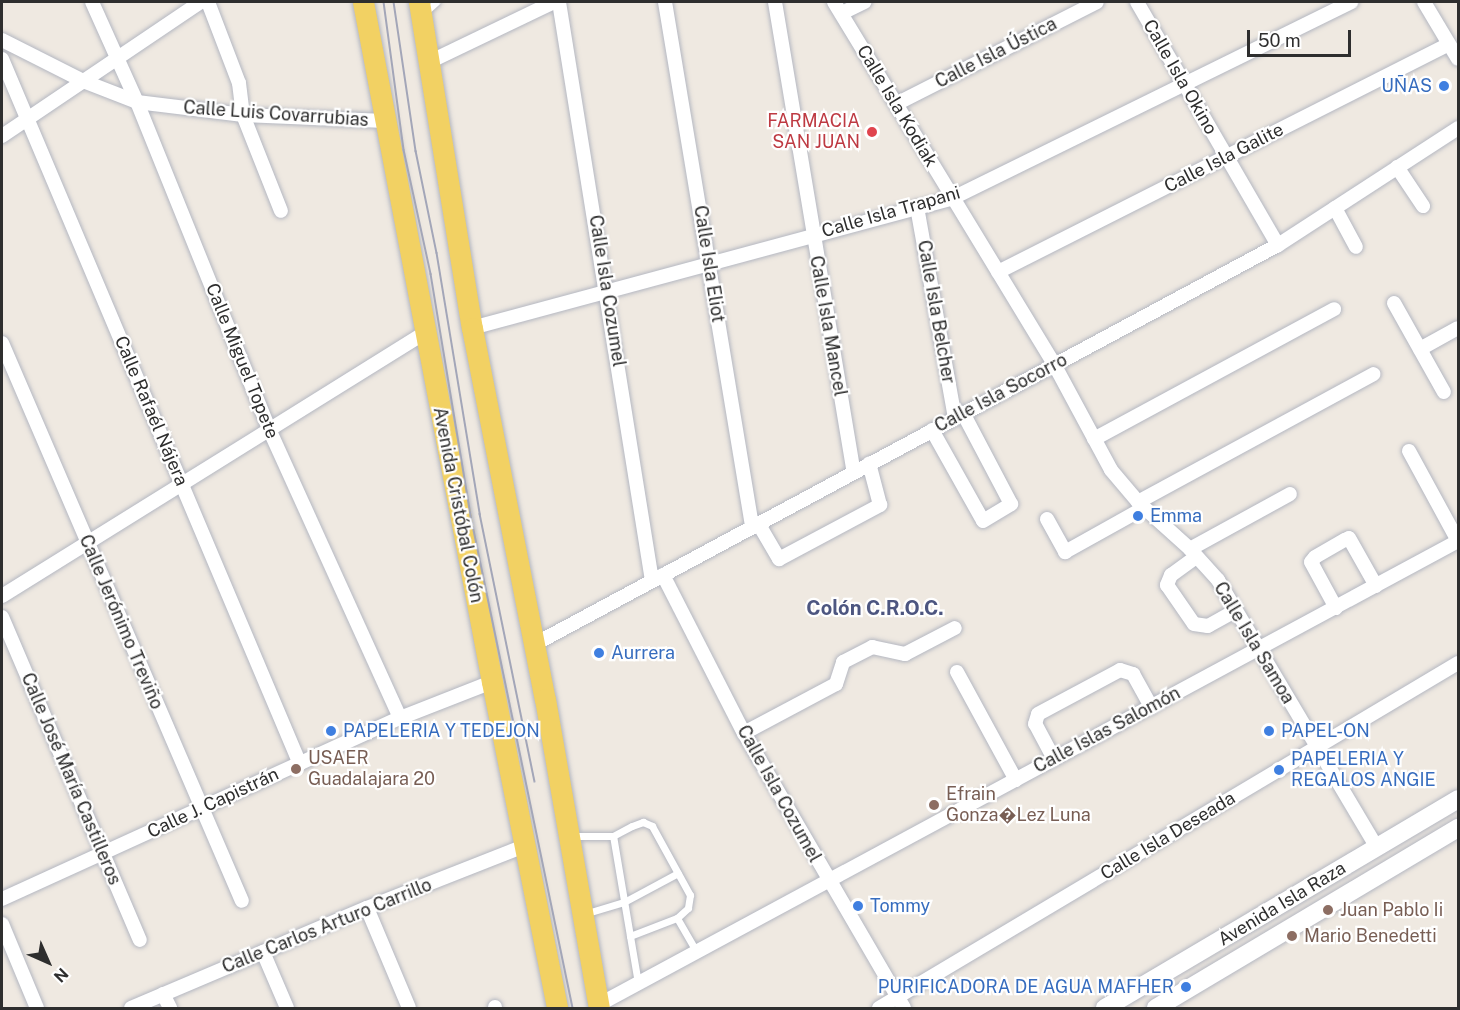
<!DOCTYPE html>
<meta charset="utf-8">
<style>
body{margin:0}
#map{position:relative;width:1460px;height:1010px;overflow:hidden;background:#efe9e1;font-family:"Public Sans",sans-serif}
div>[style]{position:absolute}
[style*='--x']{left:calc(var(--x)*1px);top:calc(var(--y)*1px);width:calc(var(--w)*1px);rotate:calc(var(--a)*1deg)}
.roads{filter:drop-shadow(0 0 2px #b4b7c1) drop-shadow(0 0 2px #b4b7c1)}
.lane>*{height:7px;margin:-3.5px;padding:0 3.5px;transform-origin:3.5px;border-radius:3.5px;background:#fff}
.street>*{height:14px;margin:-7px;padding:0 7px;transform-origin:7px;border-radius:7px;background:#fff}
.secondary>*{height:18px;margin:-9px;padding:0 9px;transform-origin:9px;border-radius:9px;background:#fff}
.primary>*{height:21px;margin:-10.5px;padding:0 10.5px;transform-origin:10.5px;border-radius:10.5px;background:#f2d163}
.tram>*{height:1.5px;margin:-0.75px;padding:0 0.75px;transform-origin:0.75px;border-radius:0.75px;background:#a3a6b8}
.dots>*{width:16px;height:16px;translate:-50% -50%;box-sizing:border-box;border:3px solid #fff;border-radius:50%}
span{translate:-50% -50%;white-space:nowrap;text-align:center;line-height:1.15;-webkit-text-stroke:4.5px #fff;paint-order:stroke}
.street-label{font-size:18px;color:#2e2e2e}
.shop-label{font-size:18px;color:#366cbe}
.right{translate:-100% -50%;text-align:right}
.left{translate:0 -50%;text-align:left}
.health-label{font-size:18px;color:#be3a42}
.education-label{font-size:18px;color:#785e54}
.neighbourhood-label{font-size:20px;color:#4d5680;font-weight:700}
.frame{position:absolute;inset:0;border:3px solid #2e2e2e;pointer-events:none}
.north{position:absolute;left:18px;top:932px;width:60px;height:60px;-webkit-text-stroke:4px #fff;paint-order:stroke;rotate:135deg;font-size:16px;font-weight:700;line-height:24px;text-align:center;color:#2e2e2e}
.north::after{content:'';display:block;margin:auto;width:21px;height:27px;background:#2e2e2e;clip-path:polygon(50% 0,100% 100%,50% 72%,0 100%)}
.scale{position:absolute;left:1247px;top:30px;width:104px;height:27px;box-sizing:border-box;border:3px solid #2e2e2e;border-top:0;padding-left:8px;font-size:18px;line-height:21px;white-space:nowrap;color:#2e2e2e;-webkit-text-stroke:4px #fff;paint-order:stroke}
</style>
<div id="map">
<div class="roads">
<div class="lane">
<div style="--x:425;--y:12;--w:15;--a:-42"></div>
<div style="--x:573;--y:836;--w:40;--a:0"></div>
<div style="--x:584;--y:914;--w:42;--a:-16.7"></div>
<div style="--x:624;--y:902;--w:61;--a:-28.2"></div>
<div style="--x:630;--y:936;--w:101;--a:-99.6"></div>
<div style="--x:613;--y:836;--w:21;--a:-28"></div>
<div style="--x:632;--y:826;--w:12;--a:-20"></div>
<div style="--x:643;--y:822;--w:10;--a:24"></div>
<div style="--x:652;--y:826;--w:79;--a:61.2"></div>
<div style="--x:690;--y:895;--w:13;--a:99"></div>
<div style="--x:688;--y:908;--w:15;--a:138"></div>
<div style="--x:638;--y:983;--w:48;--a:-99.7"></div>
<div style="--x:630;--y:936;--w:50;--a:-21"></div>
<div style="--x:677;--y:918;--w:39;--a:60"></div>
</div>
<div class="street">
<div style="--x:92;--y:2;--w:110;--a:65.8"></div>
<div style="--x:137;--y:102;--w:353;--a:68"></div>
<div style="--x:269;--y:429;--w:317;--a:65.6"></div>
<div style="--x:208;--y:2;--w:87;--a:69.1"></div>
<div style="--x:239;--y:83;--w:32;--a:83"></div>
<div style="--x:243;--y:115;--w:103;--a:68.4"></div>
<div style="--x:559;--y:2;--w:586;--a:80.87"></div>
<div style="--x:665;--y:2;--w:531;--a:80.57"></div>
<div style="--x:775;--y:2;--w:477;--a:80.5"></div>
<div style="--x:834;--y:2;--w:424;--a:58.7"></div>
<div style="--x:1054;--y:364;--w:120;--a:61.7"></div>
<div style="--x:1111;--y:470;--w:42;--a:49.8"></div>
<div style="--x:1138;--y:502;--w:70;--a:42.1"></div>
<div style="--x:1190;--y:549;--w:42;--a:47.9"></div>
<div style="--x:1218;--y:580;--w:312;--a:59.3"></div>
<div style="--x:1137;--y:2;--w:281;--a:59.9"></div>
<div style="--x:1424;--y:2;--w:66;--a:59.2"></div>
<div style="--x:842;--y:13;--w:25;--a:-26"></div>
<div style="--x:2;--y:40;--w:91;--a:26.8"></div>
<div style="--x:83;--y:81;--w:58;--a:21.3"></div>
<div style="--x:137;--y:102;--w:107;--a:7"></div>
<div style="--x:243;--y:115;--w:142;--a:2.4"></div>
<div style="--x:2;--y:59;--w:765;--a:67.09"></div>
<div style="--x:427;--y:63;--w:141;--a:-25.7"></div>
<div style="--x:896;--y:104;--w:225;--a:-26.9"></div>
<div style="--x:2;--y:136;--w:240;--a:-34"></div>
<div style="--x:1397;--y:167;--w:47;--a:56.3"></div>
<div style="--x:917;--y:207;--w:214;--a:79.8"></div>
<div style="--x:1335;--y:208;--w:44;--a:61.7"></div>
<div style="--x:998;--y:272;--w:505;--a:-26.82"></div>
<div style="--x:1394;--y:303;--w:102;--a:60.7"></div>
<div style="--x:472;--y:328;--w:498;--a:-15.1"></div>
<div style="--x:953;--y:198;--w:444;--a:-26.2"></div>
<div style="--x:2;--y:343;--w:607;--a:66.73"></div>
<div style="--x:1420;--y:349;--w:43;--a:-28.9"></div>
<div style="--x:932;--y:430;--w:104;--a:60.7"></div>
<div style="--x:983;--y:521;--w:33;--a:-31"></div>
<div style="--x:1011;--y:504;--w:103;--a:-117.8"></div>
<div style="--x:1094;--y:439;--w:273;--a:-28.4"></div>
<div style="--x:1409;--y:451;--w:102;--a:61.4"></div>
<div style="--x:1138;--y:502;--w:268;--a:-28.5"></div>
<div style="--x:1047;--y:519;--w:38;--a:61"></div>
<div style="--x:1065;--y:552;--w:90;--a:-29.1"></div>
<div style="--x:758;--y:523;--w:42;--a:59.7"></div>
<div style="--x:779;--y:559;--w:115;--a:-28.1"></div>
<div style="--x:880;--y:505;--w:43;--a:-104.7"></div>
<div style="--x:1190;--y:549;--w:114;--a:-28.8"></div>
<div style="--x:1196;--y:557;--w:31;--a:144"></div>
<div style="--x:1171;--y:575;--w:11;--a:112"></div>
<div style="--x:1167;--y:585;--w:47;--a:55.3"></div>
<div style="--x:1194;--y:624;--w:14;--a:8"></div>
<div style="--x:1208;--y:626;--w:31;--a:-29"></div>
<div style="--x:663;--y:575;--w:178;--a:62.9"></div>
<div style="--x:744;--y:733;--w:318;--a:59.8"></div>
<div style="--x:2;--y:596;--w:499;--a:-31.9"></div>
<div style="--x:1336;--y:608;--w:52;--a:-118.5"></div>
<div style="--x:1311;--y:562;--w:6;--a:-51"></div>
<div style="--x:1315;--y:557;--w:34;--a:-30"></div>
<div style="--x:1345;--y:540;--w:4;--a:-27"></div>
<div style="--x:1349;--y:538;--w:55;--a:60.6"></div>
<div style="--x:2;--y:617;--w:351;--a:66.9"></div>
<div style="--x:535;--y:644;--w:843;--a:-28.24"></div>
<div style="--x:1278;--y:245;--w:215;--a:-33"></div>
<div style="--x:957;--y:672;--w:123;--a:61.4"></div>
<div style="--x:744;--y:733;--w:104;--a:-28"></div>
<div style="--x:836;--y:684;--w:23;--a:-72"></div>
<div style="--x:843;--y:662;--w:33;--a:-27"></div>
<div style="--x:872;--y:647;--w:34;--a:12"></div>
<div style="--x:905;--y:654;--w:56;--a:-27.5"></div>
<div style="--x:1054;--y:759;--w:40;--a:-118"></div>
<div style="--x:1035;--y:724;--w:10;--a:-73"></div>
<div style="--x:1038;--y:714;--w:93;--a:-28.2"></div>
<div style="--x:1120;--y:670;--w:14;--a:17"></div>
<div style="--x:1133;--y:674;--w:38;--a:61"></div>
<div style="--x:2;--y:899;--w:437;--a:-24.5"></div>
<div style="--x:400;--y:718;--w:99;--a:-21.4"></div>
<div style="--x:367;--y:908;--w:108;--a:67.2"></div>
<div style="--x:2;--y:924;--w:91;--a:67.4"></div>
<div style="--x:263;--y:952;--w:61;--a:66.8"></div>
<div style="--x:163;--y:994;--w:16;--a:63"></div>
<div style="--x:598;--y:1005;--w:977;--a:-28.35"></div>
<div style="--x:495;--y:1007;--w:1;--a:90"></div>
<div style="--x:131;--y:1008;--w:256;--a:-23"></div>
<div style="--x:367;--y:908;--w:169;--a:-21.5"></div>
<div style="--x:879;--y:1008;--w:674;--a:-30.79"></div>
</div>
<div class="secondary">
<div style="--x:1105;--y:1008;--w:410;--a:-30.6"></div>
<div style="--x:1156;--y:1008;--w:352;--a:-30.8"></div>
</div>
<div class="primary">
<div style="--x:363;--y:2;--w:692;--a:79.26"></div>
<div style="--x:492;--y:682;--w:332;--a:78.7"></div>
<div style="--x:419;--y:2;--w:330;--a:80.8"></div>
<div style="--x:472;--y:328;--w:378;--a:78.9"></div>
<div style="--x:545;--y:699;--w:314;--a:80.1"></div>
</div>
</div>
<div class="tram">
<div style="--x:384;--y:2;--w:149;--a:82.3"></div>
<div style="--x:404;--y:150;--w:127;--a:77.7"></div>
<div style="--x:431;--y:274;--w:245;--a:80.6"></div>
<div style="--x:471;--y:516;--w:502;--a:78.29"></div>
<div style="--x:394;--y:2;--w:151;--a:81.6"></div>
<div style="--x:416;--y:151;--w:104;--a:78.4"></div>
<div style="--x:437;--y:253;--w:265;--a:80.6"></div>
<div style="--x:480;--y:514;--w:273;--a:78.4"></div>
</div>
<div class="dots">
<div style="left:1444px;top:86px;background:#3f7fe0"></div>
<div style="left:872px;top:132px;background:#e0444e"></div>
<div style="left:1138px;top:516px;background:#3f7fe0"></div>
<div style="left:599px;top:653px;background:#3f7fe0"></div>
<div style="left:331px;top:731px;background:#3f7fe0"></div>
<div style="left:1269px;top:731px;background:#3f7fe0"></div>
<div style="left:296px;top:769px;background:#8d6e63"></div>
<div style="left:1279px;top:770px;background:#3f7fe0"></div>
<div style="left:934px;top:805px;background:#8d6e63"></div>
<div style="left:858px;top:906px;background:#3f7fe0"></div>
<div style="left:1328px;top:910px;background:#8d6e63"></div>
<div style="left:1292px;top:936px;background:#8d6e63"></div>
<div style="left:1186px;top:987px;background:#3f7fe0"></div>
</div>
<div class="street-label">
<span style="left:996px;top:53px;rotate:-27deg">Calle Isla Ústica</span>
<span style="left:1180px;top:77px;rotate:60deg">Calle Isla Okino</span>
<span style="left:897px;top:106px;rotate:59deg">Calle Isla Kodiak</span>
<span style="left:276px;top:114px;rotate:4deg">Calle Luis Covarrubias</span>
<span style="left:1224px;top:158px;rotate:-27deg">Calle Isla Galite</span>
<span style="left:891px;top:212px;rotate:-16deg">Calle Isla Trapani</span>
<span style="left:709px;top:264px;rotate:81deg">Calle Isla Eliot</span>
<span style="left:607px;top:291px;rotate:81deg">Calle Isla Cozumel</span>
<span style="left:936px;top:312px;rotate:80deg">Calle Isla Belcher</span>
<span style="left:828px;top:326px;rotate:80deg">Calle Isla Mancel</span>
<span style="left:242px;top:361px;rotate:68deg">Calle Miguel Topete</span>
<span style="left:1001px;top:393px;rotate:-28deg">Calle Isla Socorro</span>
<span style="left:151px;top:411px;rotate:67deg">Calle Rafaél Nájera</span>
<span style="left:458px;top:505px;rotate:79deg">Avenida Cristóbal Colón</span>
<span style="left:121px;top:622px;rotate:67deg">Calle Jerónimo Treviño</span>
<span style="left:1254px;top:643px;rotate:59deg">Calle Isla Samoa</span>
<span style="left:1107px;top:730px;rotate:-28deg">Calle Islas Salomón</span>
<span style="left:71px;top:779px;rotate:67deg">Calle José María Castilleros</span>
<span style="left:779px;top:794px;rotate:61deg">Calle Isla Cozumel</span>
<span style="left:213px;top:803px;rotate:-25deg">Calle J. Capistrán</span>
<span style="left:1168px;top:836px;rotate:-31deg">Calle Isla Deseada</span>
<span style="left:1282px;top:904px;rotate:-31deg">Avenida Isla Raza</span>
<span style="left:327px;top:926px;rotate:-22deg">Calle Carlos Arturo Carrillo</span>
</div>
<div class="shop-label">
<span class="right" style="left:1432px;top:86px">UÑAS</span>
<span class="left" style="left:1150px;top:516px">Emma</span>
<span class="left" style="left:611px;top:653px">Aurrera</span>
<span class="left" style="left:343px;top:731px">PAPELERIA Y TEDEJON</span>
<span class="left" style="left:1281px;top:731px">PAPEL-ON</span>
<span class="left" style="left:1291px;top:770px">PAPELERIA Y<br>REGALOS ANGIE</span>
<span class="left" style="left:870px;top:906px">Tommy</span>
<span class="right" style="left:1174px;top:987px">PURIFICADORA DE AGUA MAFHER</span>
</div>
<div class="health-label">
<span class="right" style="left:860px;top:132px">FARMACIA<br>SAN JUAN</span>
</div>
<div class="education-label">
<span class="left" style="left:308px;top:769px">USAER<br>Guadalajara 20</span>
<span class="left" style="left:946px;top:805px">Efrain<br>Gonza�Lez Luna</span>
<span class="left" style="left:1340px;top:910px">Juan Pablo Ii</span>
<span class="left" style="left:1304px;top:936px">Mario Benedetti</span>
</div>
<div class="neighbourhood-label">
<span style="left:875px;top:608px">Colón C.R.O.C.</span>
</div>
<div class="frame"></div>
<div class="north">N</div>
<div class="scale">50 m</div>
</div>
